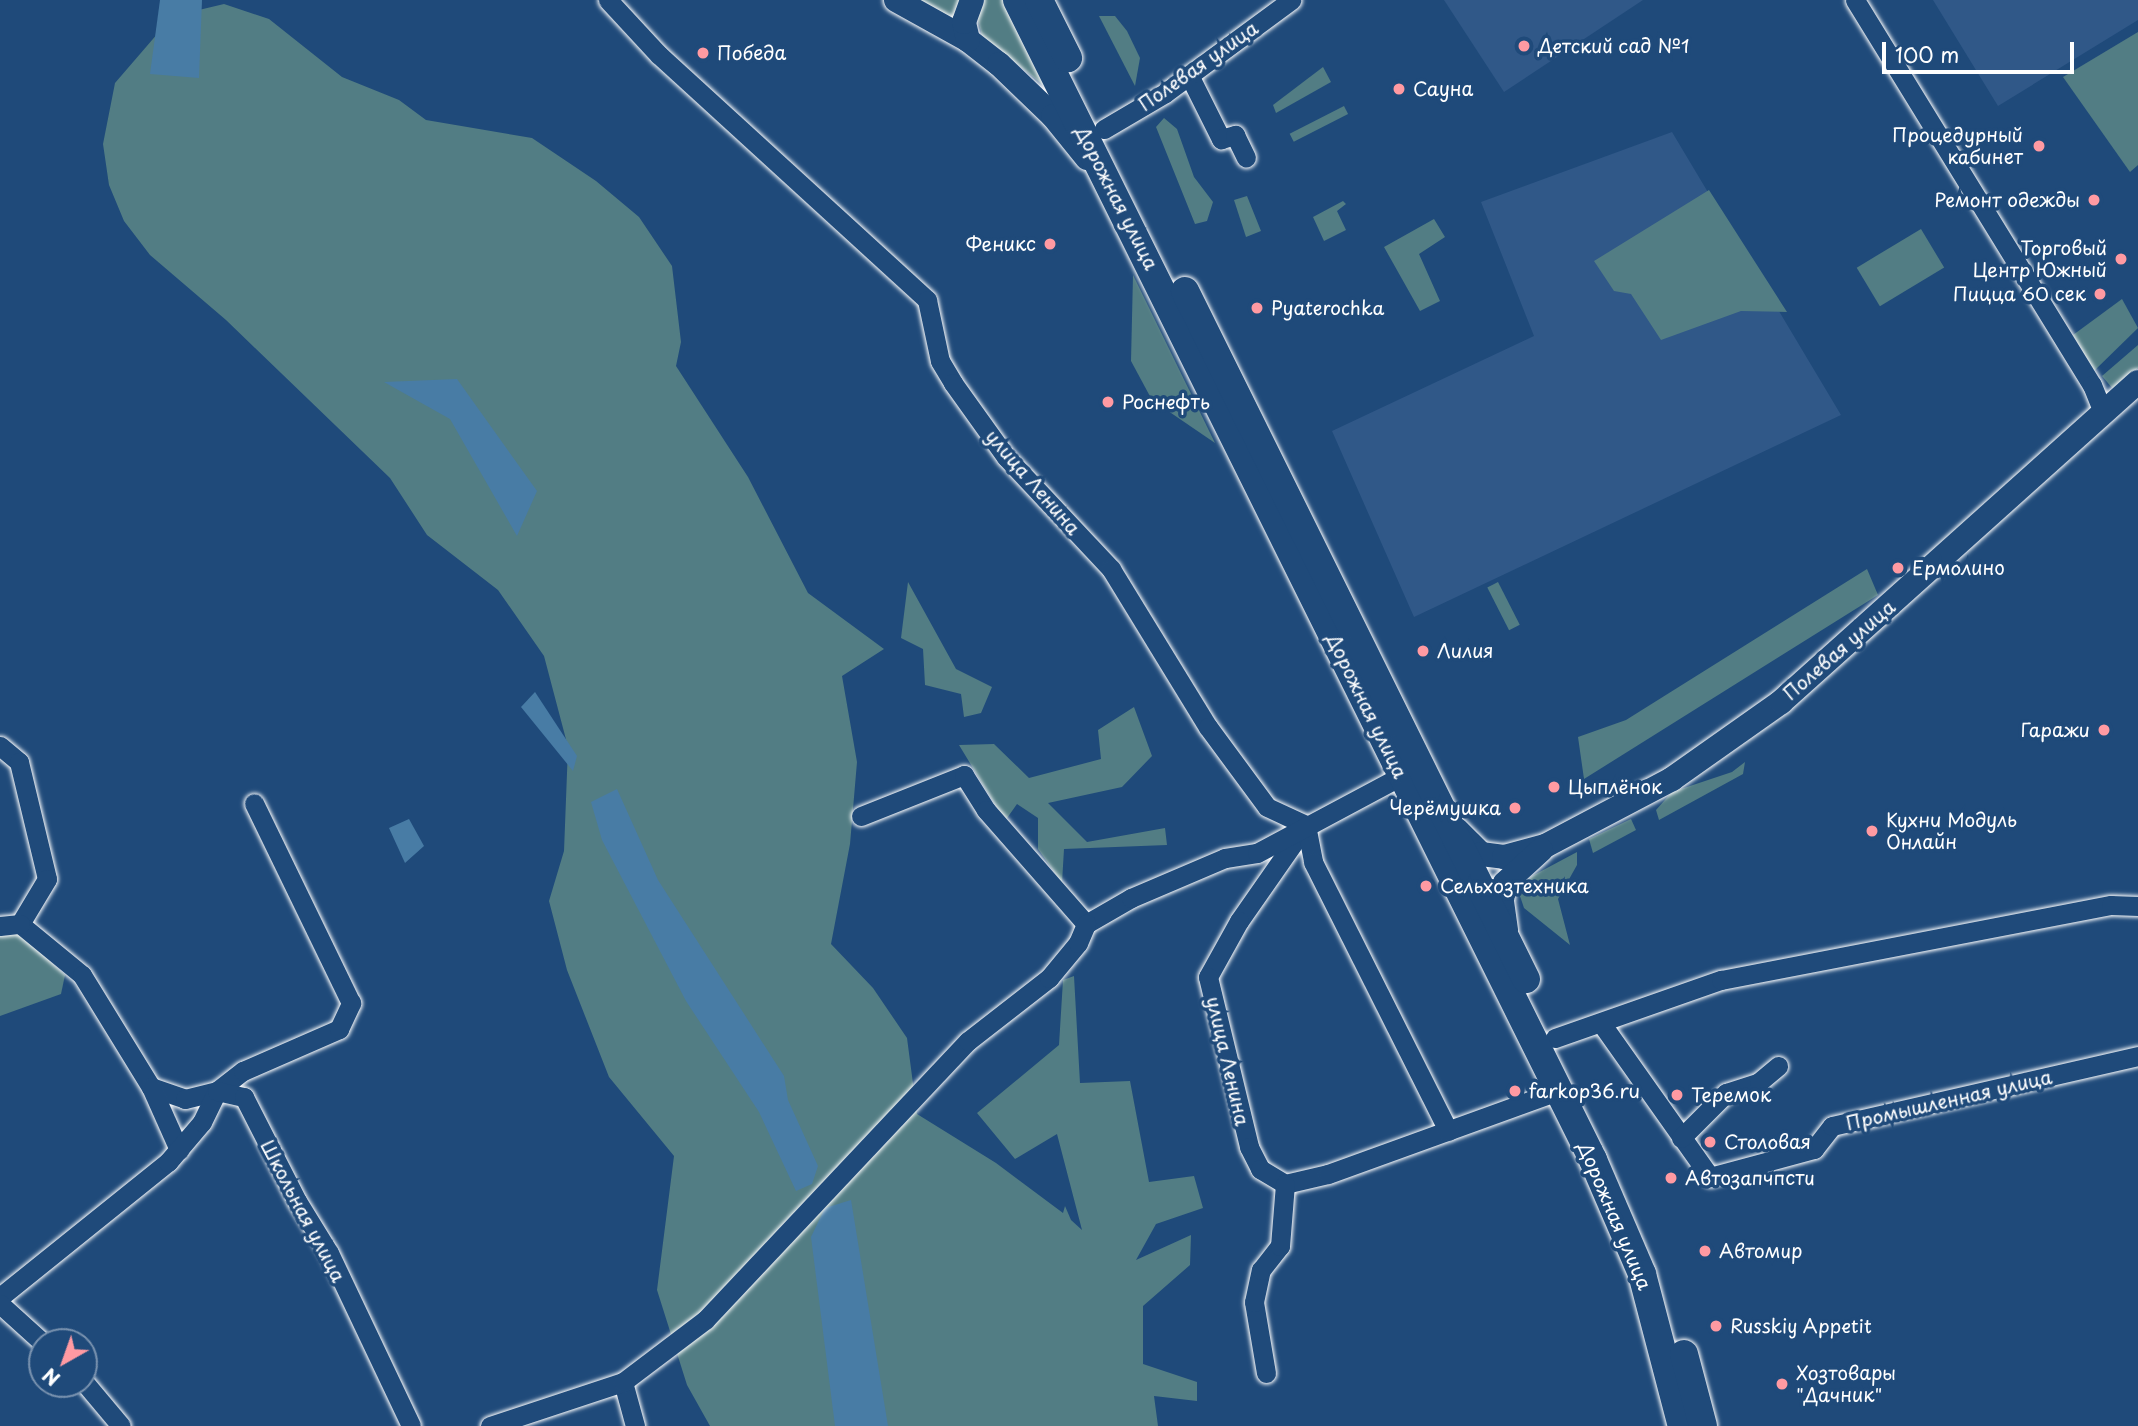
<!DOCTYPE html>
<meta charset="utf-8">
<style>
body{margin:0}
#map{position:relative;width:2138px;height:1426px;overflow:hidden;background:#1f4a7a;font-family:"Playpen Sans",sans-serif}
div>[style]{position:absolute}
[style*='--x']{left:calc(var(--x)*1px);top:calc(var(--y)*1px);width:calc(var(--w)*1px);rotate:calc(var(--a)*1deg)}
.built>*{inset:0;background:#305888}
.green>*{inset:0;background:#527d84;transform-origin:0 0}
.water>*{inset:0;background:#487ca5}
.roads{filter:drop-shadow(0 0 2px #fff) drop-shadow(0 0 2px #fff)}
.minor>*{height:19px;margin:-9.5px;padding:0 9.5px;transform-origin:9.5px;border-radius:9.5px;background:#1f4a7a}
.major>*{height:24px;margin:-12px;padding:0 12px;transform-origin:12px;border-radius:12px;background:#1f4a7a}
.highway>*{height:28px;margin:-14px;padding:0 14px;transform-origin:14px;border-radius:14px;background:#1f4a7a}
.dots>*{width:19px;height:19px;translate:-50% -50%;box-sizing:border-box;border:4px solid #1f4a7a;border-radius:50%}
span{translate:-50% -50%;white-space:nowrap;text-align:center;line-height:1.15;-webkit-text-stroke:7px #1f4a7a;paint-order:stroke}
.poi-label{font-size:19px;color:#fff}
.left{translate:0 -50%;text-align:left}
.right{translate:-100% -50%;text-align:right}
.street-label{font-size:19px;color:#fff}
.north{position:absolute;left:28px;top:1328px;width:70px;height:70px;box-sizing:border-box;background:#1f4a7a;border:2px solid #7992af;border-radius:50%;rotate:220deg;font-size:19px;font-weight:700;line-height:28px;text-align:center;color:#fff}
.north::after{content:'';display:block;margin:auto;width:24px;height:32px;background:#ff9aa2;clip-path:polygon(50% 0,100% 100%,50% 72%,0 100%)}
.scale{position:absolute;left:1882px;top:42px;width:192px;height:32px;box-sizing:border-box;border:4px solid #fff;border-top:0;padding-left:9px;font-size:21px;line-height:24px;white-space:nowrap;color:#fff;-webkit-text-stroke:5px #1f4a7a;paint-order:stroke}
</style>
<div id="map">
<div class="built">
<div style="clip-path:polygon(1444px 0,1643px 0,1504px 92px)"></div>
<div style="clip-path:polygon(1933px 0,2138px 0,2138px 20px,1998px 106px)"></div>
<div style="clip-path:polygon(1672px 132px,1841px 415px,1414px 617px,1332px 431px,1534px 336px,1481px 202px)"></div>
</div>
<div class="green">
<div style="clip-path:polygon(914px 0,958px 0,963px 1px,957px 23px)"></div>
<div style="clip-path:polygon(985px 0,1003px 0,1047px 88px,982px 36px,976px 11px)"></div>
<div style="clip-path:polygon(224px 4px,269px 19px,342px 77px,399px 100px,426px 120px,532px 138px,596px 181px,639px 217px,672px 266px,681px 342px,676px 366px,748px 477px,808px 593px,884px 649px,842px 676px,857px 762px,850px 844px,831px 944px,873px 988px,907px 1038px,917px 1114px,996px 1163px,1063px 1213px,1065px 1206px,1071px 1220px,1082px 1230px,1057px 1134px,1015px 1159px,977px 1113px,1059px 1045px,1063px 980px,1074px 976px,1080px 1083px,1130px 1081px,1149px 1182px,1194px 1176px,1203px 1208px,1156px 1224px,1136px 1260px,1191px 1235px,1190px 1265px,1143px 1306px,1143px 1364px,1197px 1382px,1197px 1401px,1154px 1396px,1158px 1426px,710px 1426px,687px 1385px,657px 1290px,674px 1156px,609px 1077px,567px 970px,549px 901px,564px 851px,568px 747px,544px 656px,498px 590px,427px 535px,390px 478px,226px 320px,150px 255px,124px 221px,109px 185px,103px 144px,115px 83px,165px 25px,182px 14px)"></div>
<div style="clip-path:polygon(1099px 16px,1115px 16px,1127px 31px,1140px 58px,1135px 86px)"></div>
<div style="clip-path:polygon(2138px 32px,2138px 165px,2130px 172px,2063px 77px)"></div>
<div style="clip-path:polygon(1323px 67px,1331px 82px,1276px 113px,1273px 105px)"></div>
<div style="left:1344px;top:106px;width:9px;height:61px;rotate:63deg"></div>
<div style="clip-path:polygon(1164px 118px,1177px 129px,1194px 177px,1213px 202px,1207px 221px,1195px 224px,1156px 127px)"></div>
<div style="clip-path:polygon(1709px 190px,1787px 312px,1741px 311px,1661px 340px,1631px 294px,1614px 291px,1594px 261px)"></div>
<div style="clip-path:polygon(1247px 196px,1261px 231px,1246px 237px,1234px 200px)"></div>
<div style="clip-path:polygon(1343px 201px,1346px 204px,1337px 211px,1346px 230px,1324px 241px,1313px 217px)"></div>
<div style="clip-path:polygon(1434px 219px,1445px 237px,1419px 254px,1440px 301px,1420px 311px,1384px 247px)"></div>
<div style="left:1921px;top:229px;width:45px;height:75px;rotate:59deg"></div>
<div style="clip-path:polygon(1133px 275px,1215px 443px,1152px 400px,1131px 361px)"></div>
<div style="clip-path:polygon(2122px 299px,2138px 328px,2094px 371px,2073px 335px)"></div>
<div style="clip-path:polygon(2138px 345px,2138px 368px,2113px 389px,2102px 376px)"></div>
<div style="clip-path:polygon(1867px 569px,1878px 595px,1584px 779px,1578px 737px,1626px 720px)"></div>
<div style="clip-path:polygon(908px 582px,956px 669px,992px 687px,981px 713px,964px 717px,961px 694px,925px 685px,923px 649px,901px 638px)"></div>
<div style="left:1498px;top:582px;width:48px;height:12px;rotate:63deg"></div>
<div style="clip-path:polygon(1134px 707px,1152px 756px,1122px 787px,1048px 803px,1087px 842px,1165px 828px,1167px 845px,1064px 849px,1062px 883px,1038px 849px,1038px 818px,1017px 804px,1005px 821px,959px 745px,994px 744px,1029px 778px,1101px 759px,1098px 730px)"></div>
<div style="clip-path:polygon(1745px 762px,1743px 774px,1659px 820px,1656px 810px,1672px 792px,1732px 772px)"></div>
<div style="clip-path:polygon(1631px 819px,1636px 830px,1593px 853px,1589px 839px)"></div>
<div style="clip-path:polygon(1577px 852px,1577px 865px,1558px 899px,1570px 945px,1524px 908px,1518px 890px,1532px 876px)"></div>
<div style="clip-path:polygon(15px 929px,65px 975px,61px 994px,0 1016px,0 931px)"></div>
</div>
<div class="water">
<div style="clip-path:polygon(160px 0,202px 0,199px 78px,150px 74px)"></div>
<div style="clip-path:polygon(457px 379px,537px 491px,517px 536px,450px 419px,384px 382px)"></div>
<div style="clip-path:polygon(535px 692px,577px 756px,573px 771px,521px 707px)"></div>
<div style="clip-path:polygon(617px 789px,658px 880px,784px 1076px,788px 1100px,818px 1166px,812px 1184px,796px 1191px,759px 1112px,686px 1001px,602px 840px,591px 802px)"></div>
<div style="clip-path:polygon(409px 819px,424px 846px,405px 863px,389px 828px)"></div>
<div style="clip-path:polygon(851px 1200px,888px 1426px,835px 1426px,811px 1237px,825px 1208px)"></div>
</div>
<div class="roads">
<div class="minor">
<div style="--x:608;--y:0;--w:75;--a:47.2"></div>
<div style="--x:659;--y:55;--w:363;--a:42.4"></div>
<div style="--x:927;--y:300;--w:62;--a:78"></div>
<div style="--x:940;--y:361;--w:26;--a:59"></div>
<div style="--x:953;--y:383;--w:91;--a:54.4"></div>
<div style="--x:1006;--y:457;--w:154;--a:46.8"></div>
<div style="--x:1111;--y:569;--w:185;--a:58.5"></div>
<div style="--x:1208;--y:727;--w:99;--a:53.6"></div>
<div style="--x:1267;--y:807;--w:43;--a:24.8"></div>
<div style="--x:1855;--y:0;--w:452;--a:58.4"></div>
<div style="--x:2092;--y:385;--w:29;--a:68"></div>
<div style="--x:1189;--y:75;--w:72;--a:63.4"></div>
<div style="--x:1221;--y:139;--w:15;--a:-16"></div>
<div style="--x:1235;--y:135;--w:25;--a:64"></div>
<div style="--x:1104;--y:129;--w:71;--a:-30.5"></div>
<div style="--x:1165;--y:93;--w:157;--a:-36.4"></div>
<div style="--x:0;--y:746;--w:25;--a:40"></div>
<div style="--x:19;--y:762;--w:120;--a:76.5"></div>
<div style="--x:47;--y:879;--w:52;--a:121"></div>
<div style="--x:20;--y:924;--w:80;--a:39.4"></div>
<div style="--x:82;--y:975;--w:132;--a:58.4"></div>
<div style="--x:151;--y:1087;--w:36;--a:19"></div>
<div style="--x:185;--y:1099;--w:33;--a:-14"></div>
<div style="--x:217;--y:1091;--w:33;--a:-38"></div>
<div style="--x:243;--y:1071;--w:105;--a:-23.6"></div>
<div style="--x:339;--y:1029;--w:29;--a:-65"></div>
<div style="--x:351;--y:1003;--w:222;--a:-115.9"></div>
<div style="--x:861;--y:816;--w:111;--a:-21.7"></div>
<div style="--x:964;--y:775;--w:41;--a:57.8"></div>
<div style="--x:986;--y:810;--w:152;--a:48.7"></div>
<div style="--x:1306;--y:825;--w:117;--a:124.9"></div>
<div style="--x:1239;--y:921;--w:64;--a:119"></div>
<div style="--x:1208;--y:977;--w:175;--a:76.4"></div>
<div style="--x:1249;--y:1147;--w:25;--a:63"></div>
<div style="--x:1260;--y:1169;--w:29;--a:31"></div>
<div style="--x:1285;--y:1184;--w:44;--a:-13.1"></div>
<div style="--x:1328;--y:1174;--w:247;--a:-19.9"></div>
<div style="--x:1306;--y:825;--w:38;--a:79"></div>
<div style="--x:1313;--y:862;--w:301;--a:63.3"></div>
<div style="--x:1086;--y:924;--w:52;--a:-30"></div>
<div style="--x:1131;--y:898;--w:102;--a:-23.1"></div>
<div style="--x:1225;--y:858;--w:32;--a:-9"></div>
<div style="--x:1257;--y:853;--w:163;--a:-28.1"></div>
<div style="--x:0;--y:926;--w:20;--a:-6"></div>
<div style="--x:1601;--y:1023;--w:189;--a:54.7"></div>
<div style="--x:1710;--y:1177;--w:108;--a:-15.1"></div>
<div style="--x:1814;--y:1149;--w:29;--a:-52"></div>
<div style="--x:1832;--y:1126;--w:314;--a:-12.9"></div>
<div style="--x:1555;--y:1038;--w:176;--a:-19.3"></div>
<div style="--x:1721;--y:980;--w:397;--a:-10.9"></div>
<div style="--x:2111;--y:905;--w:27;--a:2"></div>
<div style="--x:151;--y:1087;--w:69;--a:66"></div>
<div style="--x:1681;--y:1138;--w:64;--a:-45"></div>
<div style="--x:1726;--y:1093;--w:35;--a:-18"></div>
<div style="--x:1759;--y:1082;--w:25;--a:-40"></div>
<div style="--x:0;--y:1297;--w:216;--a:-38.8"></div>
<div style="--x:168;--y:1162;--w:52;--a:-49.6"></div>
<div style="--x:202;--y:1122;--w:34;--a:-64"></div>
<div style="--x:217;--y:1091;--w:28;--a:13"></div>
<div style="--x:244;--y:1097;--w:117;--a:63"></div>
<div style="--x:297;--y:1201;--w:61;--a:58.4"></div>
<div style="--x:329;--y:1253;--w:191;--a:64.6"></div>
<div style="--x:0;--y:1304;--w:57;--a:42.1"></div>
<div style="--x:1266;--y:1373;--w:72;--a:-99.6"></div>
<div style="--x:1254;--y:1302;--w:33;--a:-78"></div>
<div style="--x:1261;--y:1270;--w:31;--a:-52"></div>
<div style="--x:1280;--y:1246;--w:62;--a:-85.4"></div>
<div style="--x:84;--y:1382;--w:57;--a:49.9"></div>
<div style="--x:623;--y:1382;--w:46;--a:74.7"></div>
<div style="--x:490;--y:1426;--w:140;--a:-18.3"></div>
<div style="--x:623;--y:1382;--w:103;--a:-37.1"></div>
<div style="--x:705;--y:1320;--w:383;--a:-46.7"></div>
<div style="--x:968;--y:1041;--w:103;--a:-37.9"></div>
<div style="--x:1049;--y:978;--w:45;--a:-50.4"></div>
<div style="--x:1078;--y:943;--w:21;--a:-67"></div>
</div>
<div class="major">
<div style="--x:896;--y:0;--w:82;--a:29.1"></div>
<div style="--x:968;--y:40;--w:39;--a:38"></div>
<div style="--x:999;--y:64;--w:75;--a:43.9"></div>
<div style="--x:1053;--y:116;--w:54;--a:51"></div>
<div style="--x:968;--y:40;--w:18;--a:-103"></div>
<div style="--x:964;--y:22;--w:23;--a:-70"></div>
<div style="--x:1457;--y:830;--w:34;--a:45"></div>
<div style="--x:1481;--y:854;--w:23;--a:7"></div>
<div style="--x:1504;--y:857;--w:42;--a:-15"></div>
<div style="--x:1545;--y:846;--w:144;--a:-27.8"></div>
<div style="--x:1672;--y:779;--w:133;--a:-35.2"></div>
<div style="--x:1781;--y:702;--w:479;--a:-41.9"></div>
<div style="--x:1506;--y:930;--w:30;--a:-98"></div>
<div style="--x:1502;--y:900;--w:17;--a:-80"></div>
<div style="--x:1505;--y:883;--w:49;--a:-42.5"></div>
</div>
<div class="highway">
<div style="--x:1017;--y:0;--w:1295;--a:63.59"></div>
<div style="--x:1593;--y:1160;--w:124;--a:66.7"></div>
<div style="--x:1642;--y:1274;--w:157;--a:75.3"></div>
<div style="--x:1039;--y:0;--w:65;--a:63.4"></div>
<div style="--x:1185;--y:291;--w:768;--a:63.64"></div>
<div style="--x:1684;--y:1354;--w:74;--a:75.2"></div>
</div>
</div>
<div class="dots">
<div style="left:1524px;top:46px;background:#ff9aa2"></div>
<div style="left:703px;top:53px;background:#ff9aa2"></div>
<div style="left:1399px;top:89px;background:#ff9aa2"></div>
<div style="left:2039px;top:146px;background:#ff9aa2"></div>
<div style="left:2094px;top:200px;background:#ff9aa2"></div>
<div style="left:1050px;top:244px;background:#ff9aa2"></div>
<div style="left:2121px;top:259px;background:#ff9aa2"></div>
<div style="left:2100px;top:294px;background:#ff9aa2"></div>
<div style="left:1257px;top:308px;background:#ff9aa2"></div>
<div style="left:1108px;top:402px;background:#ff9aa2"></div>
<div style="left:1898px;top:568px;background:#ff9aa2"></div>
<div style="left:1423px;top:651px;background:#ff9aa2"></div>
<div style="left:2104px;top:730px;background:#ff9aa2"></div>
<div style="left:1554px;top:787px;background:#ff9aa2"></div>
<div style="left:1515px;top:808px;background:#ff9aa2"></div>
<div style="left:1872px;top:831px;background:#ff9aa2"></div>
<div style="left:1426px;top:886px;background:#ff9aa2"></div>
<div style="left:1515px;top:1091px;background:#ff9aa2"></div>
<div style="left:1677px;top:1095px;background:#ff9aa2"></div>
<div style="left:1710px;top:1142px;background:#ff9aa2"></div>
<div style="left:1671px;top:1178px;background:#ff9aa2"></div>
<div style="left:1705px;top:1251px;background:#ff9aa2"></div>
<div style="left:1716px;top:1326px;background:#ff9aa2"></div>
<div style="left:1782px;top:1384px;background:#ff9aa2"></div>
</div>
<div class="poi-label">
<span class="left" style="left:1538px;top:46px">Детский сад №1</span>
<span class="left" style="left:717px;top:53px">Победа</span>
<span class="left" style="left:1413px;top:89px">Сауна</span>
<span class="right" style="left:2023px;top:146px">Процедурный<br>кабинет</span>
<span class="right" style="left:2080px;top:200px">Ремонт одежды</span>
<span class="right" style="left:1036px;top:244px">Феникс</span>
<span class="right" style="left:2107px;top:259px">Торговый<br>Центр Южный</span>
<span class="right" style="left:2086px;top:294px">Пицца 60 сек</span>
<span class="left" style="left:1271px;top:308px">Pyaterochka</span>
<span class="left" style="left:1122px;top:402px">Роснефть</span>
<span class="left" style="left:1912px;top:568px">Ермолино</span>
<span class="left" style="left:1437px;top:651px">Лилия</span>
<span class="right" style="left:2090px;top:730px">Гаражи</span>
<span class="left" style="left:1568px;top:787px">Цыплёнок</span>
<span class="right" style="left:1501px;top:808px">Черёмушка</span>
<span class="left" style="left:1886px;top:831px">Кухни Модуль<br>Онлайн</span>
<span class="left" style="left:1440px;top:886px">Сельхозтехника</span>
<span class="left" style="left:1529px;top:1091px">farkop36.ru</span>
<span class="left" style="left:1691px;top:1095px">Теремок</span>
<span class="left" style="left:1724px;top:1142px">Столовая</span>
<span class="left" style="left:1685px;top:1178px">Автозапчпсти</span>
<span class="left" style="left:1719px;top:1251px">Автомир</span>
<span class="left" style="left:1730px;top:1326px">Russkiy Appetit</span>
<span class="left" style="left:1796px;top:1384px">Хозтовары<br>"Дачник"</span>
</div>
<div class="street-label">
<span style="left:1198px;top:66px;rotate:-35deg">Полевая улица</span>
<span style="left:1117px;top:198px;rotate:63deg">Дорожная улица</span>
<span style="left:1033px;top:482px;rotate:49deg">улица Ленина</span>
<span style="left:1839px;top:650px;rotate:-41deg">Полевая улица</span>
<span style="left:1367px;top:706px;rotate:64deg">Дорожная улица</span>
<span style="left:1228px;top:1061px;rotate:77deg">улица Ленина</span>
<span style="left:1949px;top:1100px;rotate:-13deg">Промышленная улица</span>
<span style="left:303px;top:1211px;rotate:62deg">Школьная улица</span>
<span style="left:1615px;top:1216px;rotate:67deg">Дорожная улица</span>
</div>
<div class="north">N</div>
<div class="scale">100 m</div>
</div>
